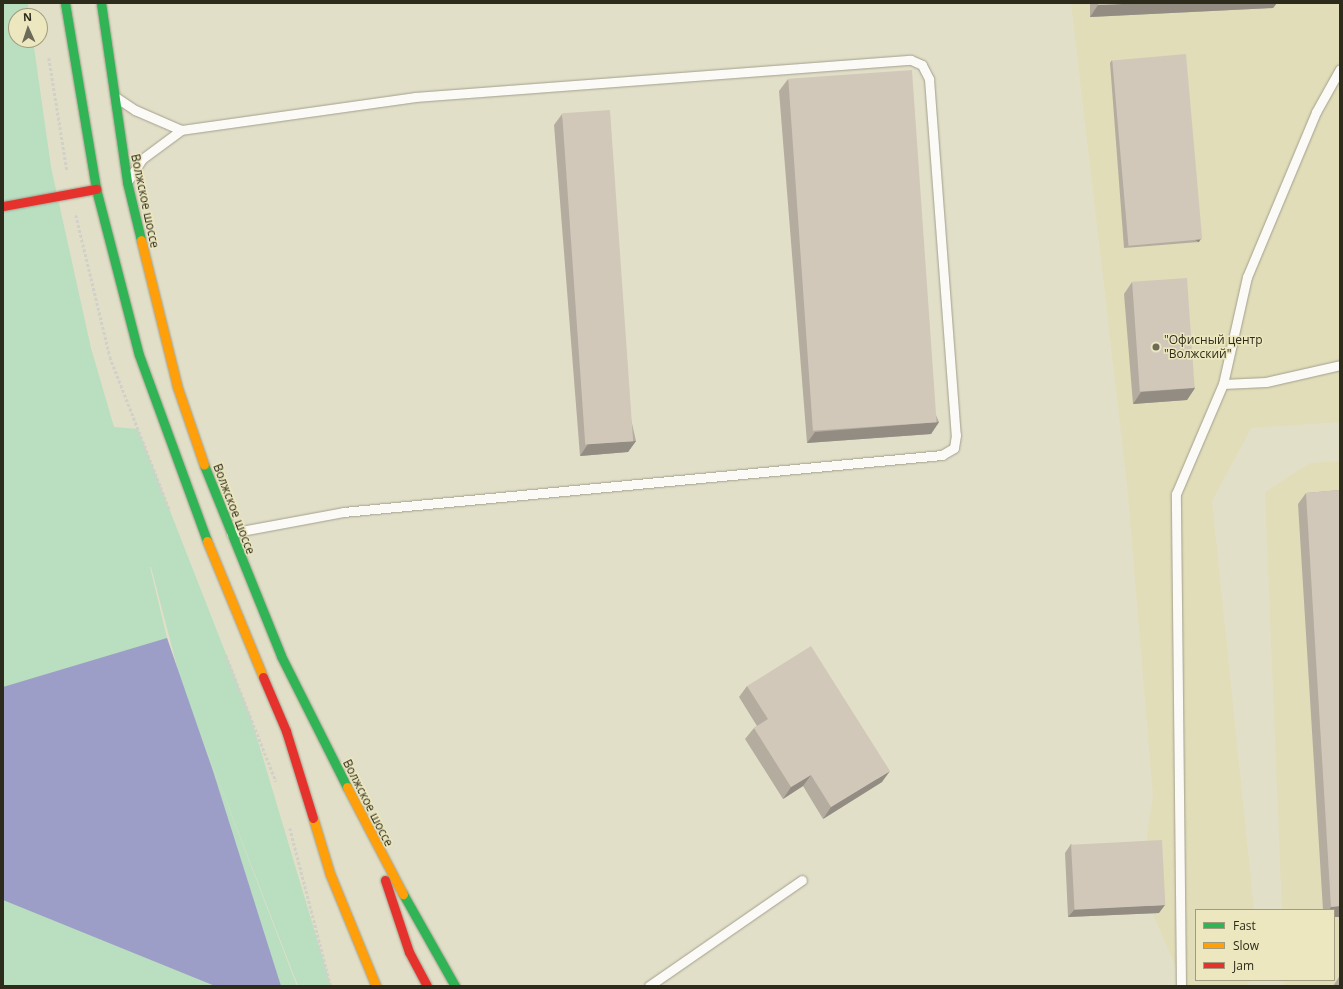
<!DOCTYPE html>
<meta charset="utf-8">
<style>
body{margin:0}
#map{position:relative;width:1343px;height:989px;overflow:hidden;background:#e2dfc8;font-family:"Open Sans",sans-serif}
div>[style]{position:absolute}
[style*='--x']{left:calc(var(--x)*1px);top:calc(var(--y)*1px);width:calc(var(--w)*1px);rotate:calc(var(--a)*1deg)}
.built>*{inset:0;background:#e1ddb8}
.green>*{inset:0;background:#b9dec0}
.water>*{inset:0;background:#9d9ec7}
.path>*{height:2.5px;margin-top:-1.25px;transform-origin:0;background:repeating-linear-gradient(90deg,#d1d0c9 0 3px,transparent 0 5px)}
.roads{filter:drop-shadow(0 0 1px #a2a08e) drop-shadow(0 0 1px #a2a08e)}
.lane>*{height:9px;margin:-4.5px;padding:0 4.5px;transform-origin:4.5px;border-radius:4.5px;background:#fbfaf7}
.fast>*{height:9px;margin:-4.5px;padding:0 4.5px;transform-origin:4.5px;border-radius:4.5px;background:#30b455}
.slow>*{height:9px;margin:-4.5px;padding:0 4.5px;transform-origin:4.5px;border-radius:4.5px;background:#ff9f0a}
.jam>*{height:9px;margin:-4.5px;padding:0 4.5px;transform-origin:4.5px;border-radius:4.5px;background:#e5322d}
.wall>*{inset:0;background:#b5aca0}
.shaded-wall>*{inset:0;background:#938c82;transform-origin:0 0}
.building>*{inset:0;background:#d2c8ba;transform-origin:0 0}
.dots>*{width:11px;height:11px;translate:-50% -50%;box-sizing:border-box;border:2px solid #ece7be;border-radius:50%}
span{translate:-50% -50%;white-space:nowrap;text-align:center;line-height:1.15;-webkit-text-stroke:3px #ece7be;paint-order:stroke}
.street-label{font-size:12px;color:#2d2b1b}
.poi-label{font-size:12px;color:#2d2b1b}
.left{translate:0 -50%;text-align:left}
.frame{position:absolute;inset:0;border:4px solid #2d2b1b;pointer-events:none}
.legend{position:absolute;left:1195px;top:909px;width:140px;height:72px;box-sizing:border-box;background:#ece7be;border:1px solid #a09c7d;margin:0;padding:5px 7px;list-style:none;font-size:12px;color:#2d2b1b}
.legend li{display:flex;align-items:center;gap:8px;height:20px}
.legend b{width:20px;border:1px solid #a09c7d}
.north{position:absolute;left:8px;top:8px;width:40px;height:40px;box-sizing:border-box;background:#ece7be;border:1px solid #a09c7d;border-radius:50%;rotate:357deg;font-size:11px;font-weight:700;line-height:16px;text-align:center;color:#2d2b1b}
.north::after{content:'';display:block;margin:auto;width:14px;height:18px;background:#6c6a58;clip-path:polygon(50% 0,100% 100%,50% 72%,0 100%)}
</style>
<div id="map">
<div class="built">
<div style="clip-path:polygon(1071px 3px,1340px 3px,1340px 422px,1251px 428px,1212px 501px,1254px 910px,1196px 910px,1196px 980px,1252px 980px,1245px 986px,1184px 986px,1140px 884px,1153px 796px,1127px 483px)"></div>
<div style="clip-path:polygon(1340px 461px,1340px 986px,1285px 986px,1283px 980px,1334px 980px,1334px 910px,1282px 910px,1265px 492px,1310px 463px)"></div>
</div>
<div class="green">
<div style="clip-path:polygon(evenodd,3px 3px,28px 3px,29px 16px,16px 16px,16px 40px,33px 40px,51px 167px,91px 348px,114px 427px,138px 429px,251px 718px,331px 986px,298px 986px,187px 699px,297px 986px,3px 986px,3px 3px,150px 567px,151px 567px,180px 678px,167px 638px,150px 567px)"></div>
</div>
<div class="water">
<div style="clip-path:polygon(167px 638px,213px 771px,281px 986px,215px 986px,3px 900px,3px 687px)"></div>
</div>
<div class="path">
<div style="--x:49;--y:58;--w:114;--a:80.9"></div>
<div style="--x:76;--y:215;--w:146;--a:76.5"></div>
<div style="--x:110;--y:357;--w:165;--a:68.7"></div>
<div style="--x:226;--y:655;--w:136;--a:68.4"></div>
<div style="--x:290;--y:828;--w:163;--a:75.5"></div>
</div>
<div class="roads">
<div class="lane">
<div style="--x:117;--y:98;--w:22;--a:34"></div>
<div style="--x:135;--y:110;--w:50;--a:23.5"></div>
<div style="--x:129;--y:179;--w:24;--a:-57"></div>
<div style="--x:142;--y:159;--w:49;--a:-36.6"></div>
<div style="--x:181;--y:130;--w:236;--a:-8"></div>
<div style="--x:415;--y:97;--w:497;--a:-4.3"></div>
<div style="--x:911;--y:60;--w:12;--a:24"></div>
<div style="--x:922;--y:65;--w:16;--a:63"></div>
<div style="--x:929;--y:79;--w:357;--a:85.7"></div>
<div style="--x:956;--y:435;--w:13;--a:99"></div>
<div style="--x:954;--y:448;--w:14;--a:150"></div>
<div style="--x:942;--y:455;--w:601;--a:174.56"></div>
<div style="--x:344;--y:512;--w:115;--a:169.5"></div>
<div style="--x:1223;--y:384;--w:43;--a:-2.7"></div>
<div style="--x:1266;--y:382;--w:76;--a:-12.9"></div>
<div style="--x:649;--y:986;--w:186;--a:-34.7"></div>
<div style="--x:1181;--y:986;--w:492;--a:-90.6"></div>
<div style="--x:1176;--y:494;--w:120;--a:-66.9"></div>
<div style="--x:1223;--y:384;--w:110;--a:-77.4"></div>
<div style="--x:1247;--y:277;--w:179;--a:-67.3"></div>
<div style="--x:1316;--y:112;--w:49;--a:-60.8"></div>
</div>
<div class="fast">
<div style="--x:65;--y:3;--w:189;--a:80.5"></div>
<div style="--x:96;--y:189;--w:171;--a:75.5"></div>
<div style="--x:139;--y:355;--w:198;--a:69.9"></div>
<div style="--x:101;--y:3;--w:181;--a:81.7"></div>
<div style="--x:127;--y:182;--w:60;--a:76.4"></div>
<div style="--x:204;--y:465;--w:206;--a:68"></div>
<div style="--x:281;--y:656;--w:147;--a:63.3"></div>
<div style="--x:403;--y:894;--w:106;--a:60.5"></div>
</div>
<div class="slow">
<div style="--x:141;--y:240;--w:150;--a:76.1"></div>
<div style="--x:177;--y:386;--w:83;--a:71.1"></div>
<div style="--x:207;--y:541;--w:147;--a:67.6"></div>
<div style="--x:347;--y:787;--w:121;--a:62.4"></div>
<div style="--x:313;--y:818;--w:59;--a:73.1"></div>
<div style="--x:330;--y:874;--w:121;--a:67.7"></div>
</div>
<div class="jam">
<div style="--x:3;--y:206;--w:95;--a:-10.4"></div>
<div style="--x:263;--y:677;--w:59;--a:66.9"></div>
<div style="--x:286;--y:731;--w:91;--a:72.8"></div>
<div style="--x:385;--y:880;--w:76;--a:71.6"></div>
<div style="--x:409;--y:952;--w:38;--a:62"></div>
</div>
</div>
<div class="wall">
<div style="clip-path:polygon(1090px 3px,1277px 3px,1273px 8px,1090px 17px)"></div>
<div style="clip-path:polygon(1112px 60px,1199px 242px,1124px 248px,1110px 63px)"></div>
<div style="clip-path:polygon(788px 79px,939px 422px,931px 434px,807px 443px,779px 91px)"></div>
<div style="clip-path:polygon(562px 114px,636px 441px,628px 452px,580px 456px,554px 125px)"></div>
<div style="clip-path:polygon(1132px 282px,1195px 388px,1187px 400px,1133px 404px,1124px 294px)"></div>
<div style="clip-path:polygon(1340px 490px,1340px 917px,1334px 917px,1334px 910px,1323px 910px,1298px 504px,1306px 493px)"></div>
<div style="clip-path:polygon(747px 686px,882px 782px,823px 819px,803px 786px,783px 799px,745px 739px,754px 728px,757px 726px,739px 697px)"></div>
<div style="clip-path:polygon(1071px 844px,1159px 913px,1068px 917px,1065px 853px)"></div>
<div style="clip-path:polygon(1339px 977px,1340px 986px,1333px 986px)"></div>
</div>
<div class="shaded-wall">
<div style="clip-path:polygon(1147px 3px,1277px 3px,1273px 8px,1090px 17px,1098px 5px)"></div>
<div style="left:1201px;top:239px;width:4px;height:74px;rotate:124deg"></div>
<div style="clip-path:polygon(1195px 388px,1187px 400px,1133px 404px,1141px 392px)"></div>
<div style="clip-path:polygon(939px 422px,931px 434px,807px 443px,815px 432px)"></div>
<div style="clip-path:polygon(636px 441px,628px 452px,580px 456px,588px 444px)"></div>
<div style="clip-path:polygon(890px 771px,882px 782px,823px 819px,831px 807px)"></div>
<div style="clip-path:polygon(811px 775px,803px 786px,783px 799px,791px 787px)"></div>
<div style="clip-path:polygon(1165px 905px,1159px 913px,1068px 917px,1075px 909px)"></div>
<div style="clip-path:polygon(1340px 906px,1340px 917px,1334px 917px,1334px 910px,1329px 910px,1331px 907px)"></div>
</div>
<div class="building">
<div style="clip-path:polygon(1098px 3px,1147px 3px,1098px 5px)"></div>
<div style="left:1186px;top:54px;width:186px;height:74px;rotate:85deg"></div>
<div style="left:912px;top:70px;width:353px;height:124px;rotate:86deg"></div>
<div style="left:610px;top:110px;width:332px;height:48px;rotate:86deg"></div>
<div style="left:1187px;top:278px;width:110px;height:55px;rotate:86deg"></div>
<div style="clip-path:polygon(1340px 490px,1340px 906px,1331px 907px,1306px 493px)"></div>
<div style="clip-path:polygon(811px 646px,890px 771px,831px 807px,811px 775px,791px 787px,754px 728px,768px 719px,747px 686px)"></div>
<div style="left:1162px;top:840px;width:65px;height:91px;rotate:87deg"></div>
<div style="left:1339px;top:977px;width:1px;height:9px"></div>
</div>
<div class="dots">
<div style="left:1156px;top:347px;background:#6c6a58"></div>
</div>
<div class="street-label">
<span style="left:145px;top:201px;rotate:78deg">Волжское шоссе</span>
<span style="left:234px;top:509px;rotate:69deg">Волжское шоссе</span>
<span style="left:368px;top:803px;rotate:63deg">Волжское шоссе</span>
</div>
<div class="poi-label">
<span class="left" style="left:1164px;top:347px">"Офисный центр<br>"Волжский"</span>
</div>
<div class="frame"></div>
<ul class="legend">
<li><b style="height:5px;background:#30b455"></b>Fast</li>
<li><b style="height:5px;background:#ff9f0a"></b>Slow</li>
<li><b style="height:5px;background:#e5322d"></b>Jam</li>
</ul>
<div class="north">N</div>
</div>
